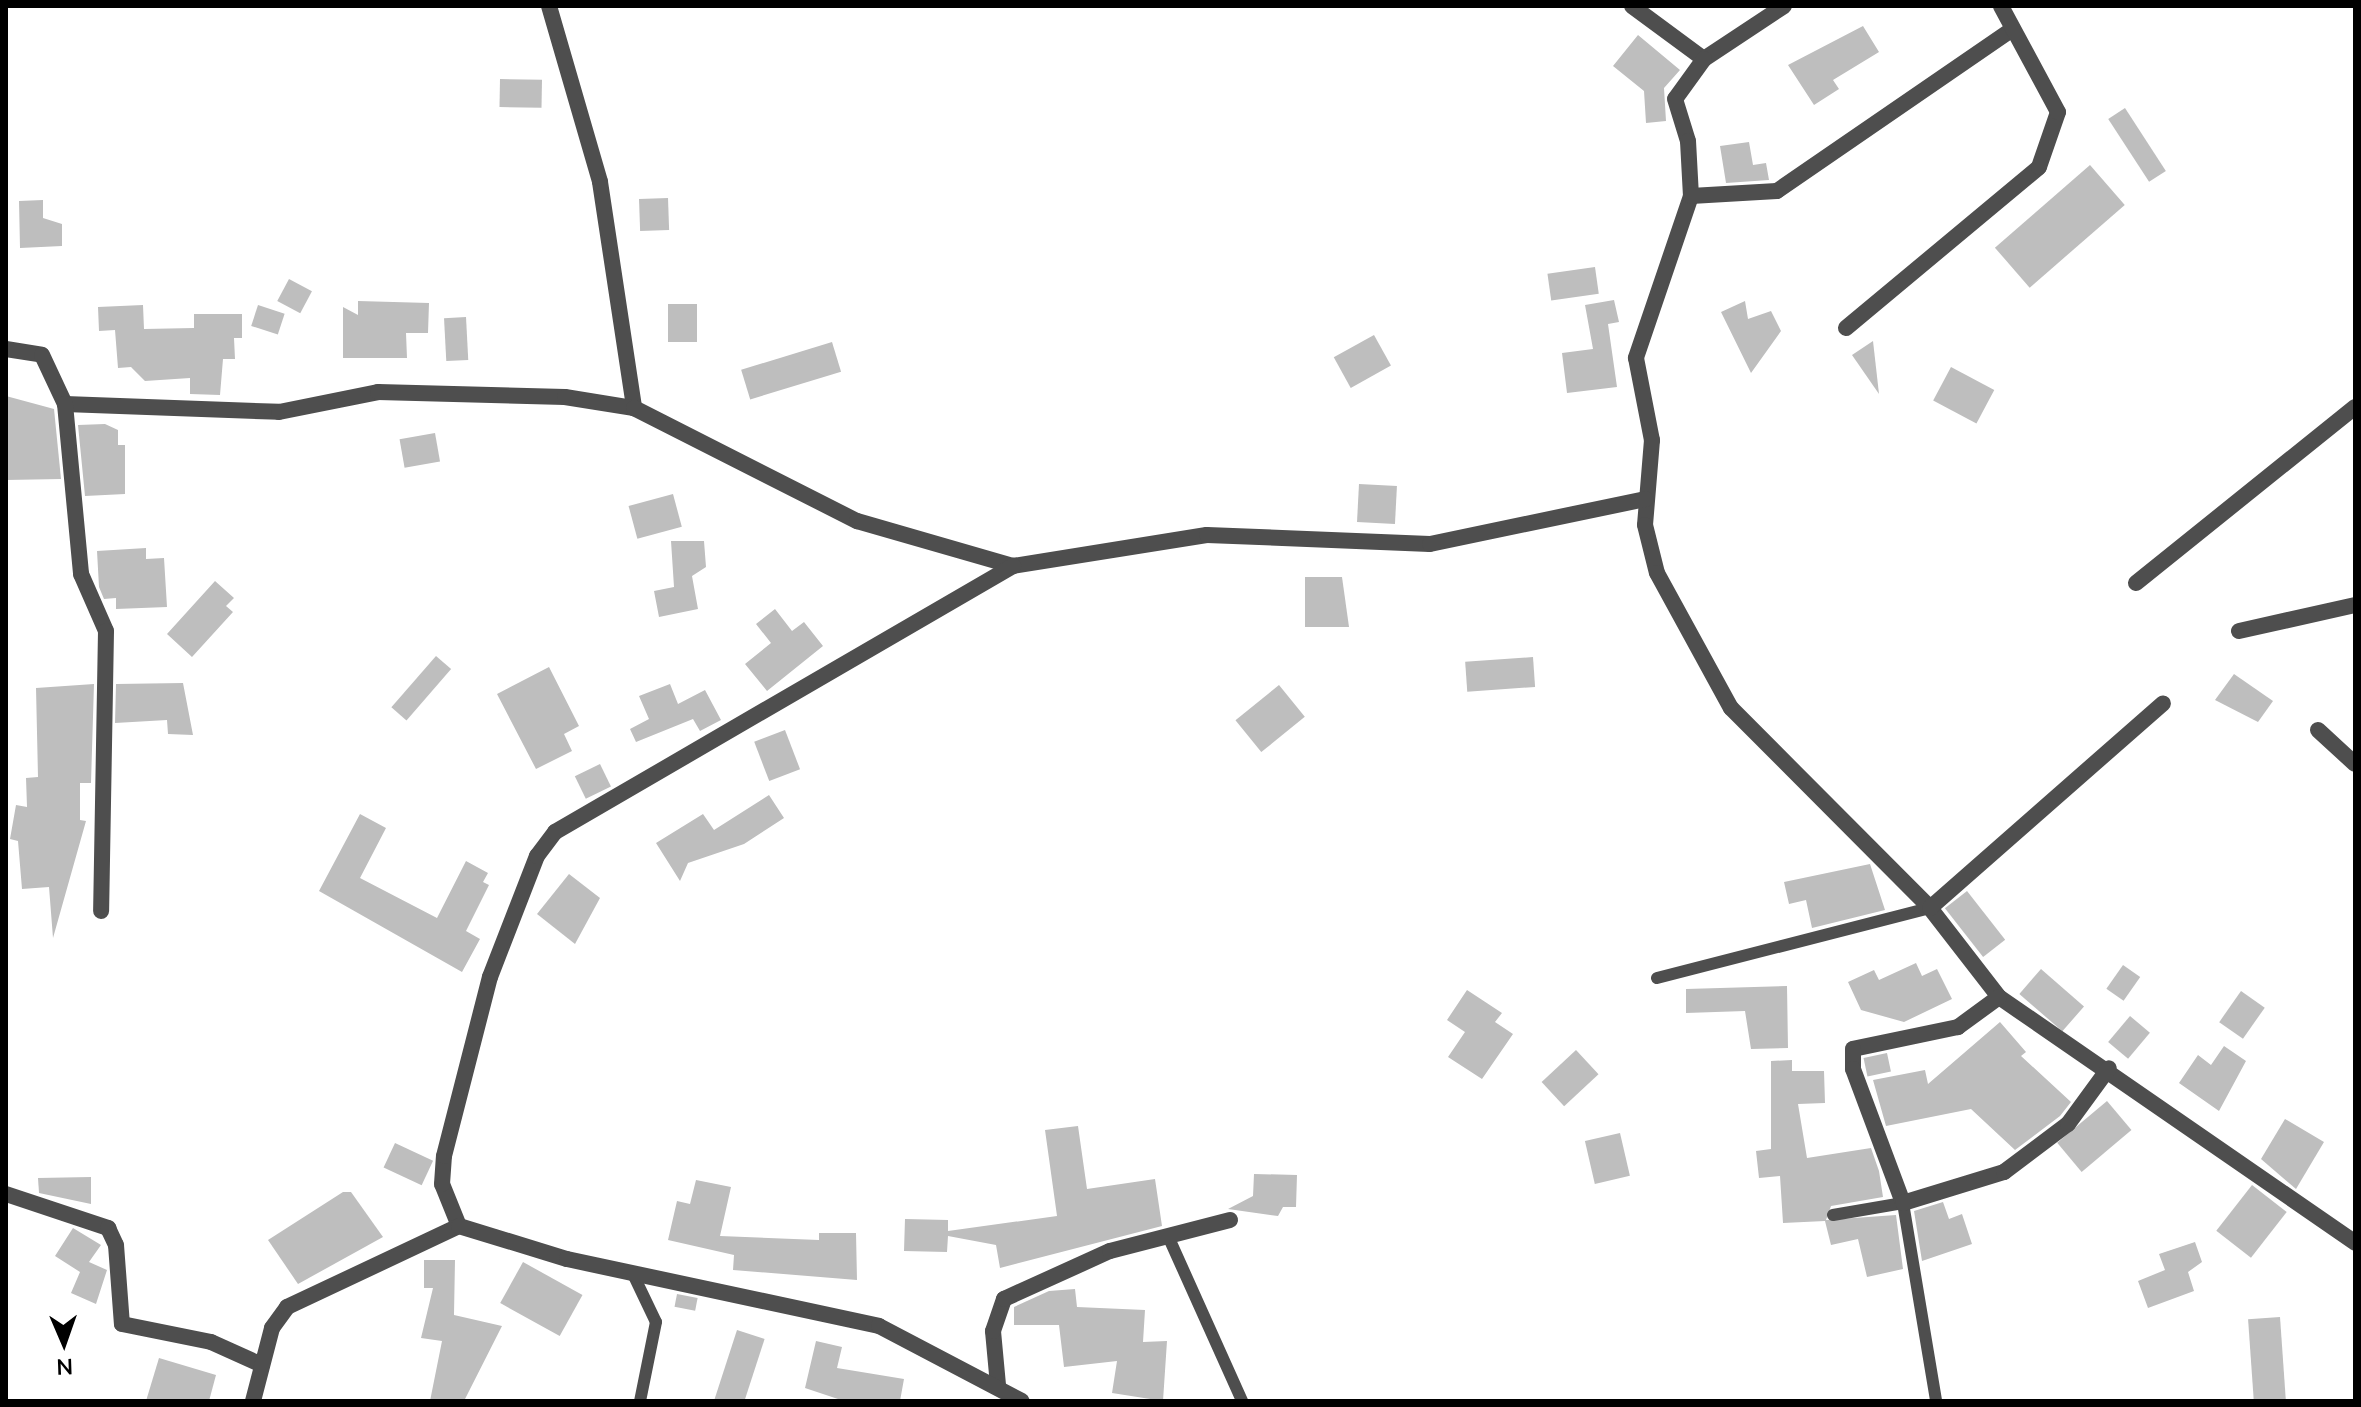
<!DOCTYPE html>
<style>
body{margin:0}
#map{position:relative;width:2361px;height:1407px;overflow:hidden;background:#fff;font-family:Mulish,sans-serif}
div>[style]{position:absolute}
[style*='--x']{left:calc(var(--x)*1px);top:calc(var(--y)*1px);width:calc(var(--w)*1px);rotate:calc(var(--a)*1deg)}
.building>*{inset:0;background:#bebebe;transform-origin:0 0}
.service>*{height:12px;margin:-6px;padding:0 6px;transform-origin:6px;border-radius:6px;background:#4e4e4e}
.minor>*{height:16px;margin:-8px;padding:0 8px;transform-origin:8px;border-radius:8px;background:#4e4e4e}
span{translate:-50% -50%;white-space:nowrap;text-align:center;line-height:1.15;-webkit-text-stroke:6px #fff;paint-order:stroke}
.frame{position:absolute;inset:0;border:8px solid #000;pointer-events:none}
.north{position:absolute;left:24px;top:1303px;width:80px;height:80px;-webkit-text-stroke:6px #fff;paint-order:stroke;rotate:178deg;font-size:22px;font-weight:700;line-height:32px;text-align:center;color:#000}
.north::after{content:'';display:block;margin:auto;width:28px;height:36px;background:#000;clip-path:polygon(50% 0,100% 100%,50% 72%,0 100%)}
</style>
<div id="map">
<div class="building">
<div style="clip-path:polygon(1863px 26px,1879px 52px,1833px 80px,1839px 89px,1814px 105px,1788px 65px)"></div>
<div style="clip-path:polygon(1638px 35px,1680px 70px,1664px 88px,1666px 121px,1646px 123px,1644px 91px,1613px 66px)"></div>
<div style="left:500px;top:79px;width:42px;height:28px;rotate:1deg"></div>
<div style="left:2125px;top:108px;width:75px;height:20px;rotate:57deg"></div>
<div style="clip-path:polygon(1749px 142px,1753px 165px,1766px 163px,1769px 180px,1726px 183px,1720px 146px)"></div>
<div style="left:2090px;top:165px;width:53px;height:126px;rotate:49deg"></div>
<div style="left:668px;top:198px;width:32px;height:29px;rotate:88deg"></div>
<div style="clip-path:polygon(43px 200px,43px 218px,62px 224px,62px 246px,20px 248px,19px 201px)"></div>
<div style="left:1595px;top:267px;width:27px;height:48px;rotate:82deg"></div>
<div style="left:289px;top:279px;width:26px;height:25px;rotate:28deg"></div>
<div style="clip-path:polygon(1614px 300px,1619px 322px,1608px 324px,1617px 387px,1567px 393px,1562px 353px,1593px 349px,1585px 305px)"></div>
<div style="clip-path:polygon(358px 301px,429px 303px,428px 333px,406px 333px,407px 358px,343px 358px,343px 307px,358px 315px)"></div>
<div style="clip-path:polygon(1745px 301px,1748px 319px,1771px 311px,1781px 331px,1751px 373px,1721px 312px)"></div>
<div style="left:668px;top:304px;width:29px;height:38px"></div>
<div style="clip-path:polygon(143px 305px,144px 329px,194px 328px,194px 314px,242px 314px,242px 338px,234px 338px,235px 359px,223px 359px,220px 395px,190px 394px,190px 378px,145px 381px,131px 367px,118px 368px,115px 330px,99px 331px,98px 307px)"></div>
<div style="left:258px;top:305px;width:28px;height:22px;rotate:18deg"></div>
<div style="left:466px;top:317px;width:43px;height:22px;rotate:87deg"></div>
<div style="left:1374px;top:335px;width:35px;height:46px;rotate:61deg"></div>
<div style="clip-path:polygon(1873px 341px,1879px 394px,1852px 355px)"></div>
<div style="left:832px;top:342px;width:31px;height:95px;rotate:73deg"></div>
<div style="left:1951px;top:367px;width:49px;height:38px;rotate:28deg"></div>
<div style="clip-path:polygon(6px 396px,54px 409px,61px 479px,6px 480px)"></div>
<div style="clip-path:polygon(105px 424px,118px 430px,118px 445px,125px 445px,125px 494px,85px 496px,78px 425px)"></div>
<div style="left:435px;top:433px;width:29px;height:36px;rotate:80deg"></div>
<div style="left:1359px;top:484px;width:38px;height:38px;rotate:3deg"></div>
<div style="left:673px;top:494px;width:34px;height:46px;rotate:75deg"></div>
<div style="clip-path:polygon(671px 541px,704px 541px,706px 567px,692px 576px,698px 609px,659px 617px,654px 591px,674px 587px)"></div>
<div style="clip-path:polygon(146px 548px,146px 559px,164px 558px,167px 607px,116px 609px,116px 598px,104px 599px,99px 587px,97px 551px)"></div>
<div style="clip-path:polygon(1305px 577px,1342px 577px,1349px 627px,1305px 627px)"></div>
<div style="clip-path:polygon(215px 581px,234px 598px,226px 606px,233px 612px,192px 657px,167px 634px)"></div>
<div style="clip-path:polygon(775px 609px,792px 631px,804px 622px,823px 646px,767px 691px,745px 664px,771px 643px,756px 624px)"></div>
<div style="left:436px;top:656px;width:20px;height:68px;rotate:41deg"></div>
<div style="left:1533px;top:657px;width:30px;height:68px;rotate:86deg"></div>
<div style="clip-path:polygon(549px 667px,579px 726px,564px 734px,572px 751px,536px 769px,497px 694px)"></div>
<div style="clip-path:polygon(2234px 674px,2273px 701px,2258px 722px,2215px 700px)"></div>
<div style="clip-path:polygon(183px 683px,193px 735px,168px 734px,167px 720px,115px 723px,116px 684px)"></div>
<div style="clip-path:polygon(94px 684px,91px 783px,80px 783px,80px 820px,86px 821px,53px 938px,49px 887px,22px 889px,18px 841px,10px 839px,16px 805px,27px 807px,26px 778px,38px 777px,36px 688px)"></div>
<div style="clip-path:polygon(670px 684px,678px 704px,705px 690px,721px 720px,700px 731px,693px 719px,636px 742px,630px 729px,649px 719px,639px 696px)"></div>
<div style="left:1279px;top:685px;width:41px;height:56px;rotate:51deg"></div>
<div style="left:785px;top:730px;width:42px;height:33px;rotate:69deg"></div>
<div style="left:600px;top:764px;width:25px;height:28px;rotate:64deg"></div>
<div style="clip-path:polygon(769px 795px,784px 818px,744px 844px,688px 863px,680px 881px,656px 843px,703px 814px,714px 830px)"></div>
<div style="clip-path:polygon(360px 814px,386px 828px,360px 878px,437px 918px,466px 861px,488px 873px,483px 882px,489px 885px,466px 931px,480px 939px,462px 972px,319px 891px)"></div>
<div style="clip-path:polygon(1870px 864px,1885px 910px,1812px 928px,1806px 900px,1789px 904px,1784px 882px)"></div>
<div style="clip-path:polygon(569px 874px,600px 898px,575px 944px,537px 914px)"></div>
<div style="left:1967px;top:891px;width:62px;height:28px;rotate:52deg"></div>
<div style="clip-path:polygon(1916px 963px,1922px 976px,1937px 969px,1952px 999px,1904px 1022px,1861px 1010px,1848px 982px,1874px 970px,1879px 980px)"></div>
<div style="left:2123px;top:965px;width:21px;height:29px;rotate:35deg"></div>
<div style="left:2041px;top:969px;width:57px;height:33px;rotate:41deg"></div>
<div style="clip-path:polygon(1787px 986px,1788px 1048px,1751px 1049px,1745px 1011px,1686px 1013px,1686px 989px)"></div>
<div style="clip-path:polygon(1467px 990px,1502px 1013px,1495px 1022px,1513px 1034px,1482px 1079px,1448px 1057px,1465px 1032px,1447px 1020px)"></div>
<div style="left:2241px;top:991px;width:29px;height:38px;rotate:35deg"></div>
<div style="left:2130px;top:1016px;width:26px;height:34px;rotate:40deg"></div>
<div style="clip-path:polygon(2000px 1022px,2026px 1052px,2021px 1056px,2071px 1102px,2060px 1116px,2015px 1150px,1971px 1109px,1886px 1126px,1873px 1080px,1925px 1070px,1928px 1084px)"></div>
<div style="clip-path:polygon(2224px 1046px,2246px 1061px,2219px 1111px,2179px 1083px,2198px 1055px,2211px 1065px)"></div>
<div style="left:1576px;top:1050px;width:33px;height:47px;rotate:47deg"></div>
<div style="left:1887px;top:1053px;width:19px;height:24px;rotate:78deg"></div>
<div style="clip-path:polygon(1792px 1060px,1792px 1071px,1824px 1071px,1825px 1103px,1798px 1104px,1807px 1158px,1871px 1148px,1879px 1171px,1883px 1197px,1831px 1206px,1826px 1220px,1896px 1215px,1903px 1269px,1867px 1277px,1858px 1239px,1831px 1245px,1825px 1221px,1783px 1223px,1780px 1176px,1759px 1178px,1756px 1151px,1771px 1149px,1771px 1061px)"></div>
<div style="left:2107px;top:1101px;width:38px;height:65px;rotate:50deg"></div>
<div style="clip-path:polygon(2285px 1119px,2324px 1142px,2296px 1189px,2261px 1159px)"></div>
<div style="clip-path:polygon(1078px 1126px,1087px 1189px,1155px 1179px,1162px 1226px,1000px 1268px,996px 1245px,948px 1236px,947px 1252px,904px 1251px,905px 1219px,948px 1220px,948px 1231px,1057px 1216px,1045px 1130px)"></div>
<div style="left:1620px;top:1133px;width:44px;height:36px;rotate:77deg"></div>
<div style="left:395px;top:1143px;width:42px;height:27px;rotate:25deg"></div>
<div style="clip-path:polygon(1254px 1174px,1297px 1175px,1296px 1207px,1283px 1207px,1278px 1216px,1228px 1209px,1253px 1196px)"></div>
<div style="clip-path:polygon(91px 1177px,91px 1204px,39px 1193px,38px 1178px)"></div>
<div style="clip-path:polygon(696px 1180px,731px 1187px,720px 1236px,819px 1240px,819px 1233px,856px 1233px,857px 1280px,733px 1270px,734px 1255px,668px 1240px,677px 1201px,690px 1204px)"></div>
<div style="left:2252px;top:1185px;width:44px;height:58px;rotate:38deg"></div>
<div style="clip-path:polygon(343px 1192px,351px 1192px,383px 1237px,298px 1284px,268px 1240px)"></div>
<div style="clip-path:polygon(1943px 1202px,1949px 1219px,1962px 1214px,1972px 1244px,1922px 1261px,1914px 1211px)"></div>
<div style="clip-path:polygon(73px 1228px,101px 1245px,89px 1262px,107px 1270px,96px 1304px,71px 1293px,80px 1272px,55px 1256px)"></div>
<div style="clip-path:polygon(2195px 1242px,2202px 1262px,2188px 1272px,2194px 1291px,2148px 1308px,2138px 1281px,2165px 1270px,2159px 1254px)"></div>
<div style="clip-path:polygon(424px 1260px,455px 1260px,454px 1315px,502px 1326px,464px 1401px,430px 1401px,442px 1341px,421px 1338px,433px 1288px,424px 1288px)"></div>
<div style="left:523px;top:1262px;width:68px;height:47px;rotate:29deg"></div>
<div style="clip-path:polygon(1075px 1289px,1077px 1307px,1145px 1310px,1143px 1342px,1167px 1341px,1163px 1401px,1112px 1393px,1117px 1361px,1064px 1367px,1059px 1325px,1014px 1325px,1014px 1307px,1049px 1291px)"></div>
<div style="left:677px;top:1294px;width:21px;height:13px;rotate:11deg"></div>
<div style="left:2280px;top:1317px;width:84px;height:32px;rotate:86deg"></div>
<div style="left:737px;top:1330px;width:29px;height:74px;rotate:18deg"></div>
<div style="clip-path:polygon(816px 1341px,842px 1347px,837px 1368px,904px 1379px,900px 1401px,844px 1401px,805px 1388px)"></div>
<div style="clip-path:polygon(159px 1358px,216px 1375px,209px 1401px,146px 1401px)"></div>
</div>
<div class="service">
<div style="--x:1657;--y:978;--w:282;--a:-14.4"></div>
<div style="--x:1833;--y:1215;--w:71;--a:-9.7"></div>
<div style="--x:1903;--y:1203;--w:201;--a:80.5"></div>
<div style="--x:1168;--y:1236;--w:181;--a:65.8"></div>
<div style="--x:633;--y:1274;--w:53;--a:64.4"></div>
<div style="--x:656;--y:1322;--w:81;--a:101.4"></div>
</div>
<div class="minor">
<div style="--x:549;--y:6;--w:183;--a:73.8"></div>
<div style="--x:600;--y:182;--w:229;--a:81.4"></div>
<div style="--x:1632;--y:6;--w:89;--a:36.4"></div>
<div style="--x:1784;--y:6;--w:96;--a:146.5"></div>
<div style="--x:1704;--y:59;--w:49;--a:125.9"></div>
<div style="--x:1675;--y:99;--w:44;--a:72.8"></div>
<div style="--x:1688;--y:141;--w:55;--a:86.9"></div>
<div style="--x:1691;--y:196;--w:171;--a:108.8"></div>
<div style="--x:1636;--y:358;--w:84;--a:79"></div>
<div style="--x:1652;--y:440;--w:85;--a:94.7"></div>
<div style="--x:1645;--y:525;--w:49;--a:76"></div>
<div style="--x:1657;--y:573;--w:154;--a:61.3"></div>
<div style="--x:1731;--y:708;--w:282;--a:45.1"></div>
<div style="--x:1930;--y:908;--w:113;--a:52.2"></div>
<div style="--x:1999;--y:997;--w:433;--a:34.6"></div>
<div style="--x:1691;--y:196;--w:86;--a:-3.3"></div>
<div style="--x:1777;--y:191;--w:286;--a:-34.5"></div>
<div style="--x:1846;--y:328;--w:251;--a:-39.8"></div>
<div style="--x:2039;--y:167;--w:58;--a:-70.9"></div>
<div style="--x:2058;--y:112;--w:120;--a:-118.3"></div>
<div style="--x:6;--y:349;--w:36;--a:9"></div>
<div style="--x:42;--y:355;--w:54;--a:64.9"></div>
<div style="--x:65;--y:404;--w:214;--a:2.1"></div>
<div style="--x:279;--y:412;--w:101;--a:-11.4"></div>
<div style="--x:378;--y:392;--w:187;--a:1.5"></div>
<div style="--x:565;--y:397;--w:70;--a:9.1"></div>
<div style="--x:634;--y:408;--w:250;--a:26.9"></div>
<div style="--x:857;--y:521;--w:162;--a:16.1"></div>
<div style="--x:1013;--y:566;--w:196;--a:-9.1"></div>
<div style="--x:1207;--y:535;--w:223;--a:2.3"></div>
<div style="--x:1430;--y:544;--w:220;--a:-11.8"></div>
<div style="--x:65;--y:404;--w:171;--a:84.6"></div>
<div style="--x:81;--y:574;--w:62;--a:66.3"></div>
<div style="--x:106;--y:631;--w:280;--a:91"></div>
<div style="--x:2136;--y:583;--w:281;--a:-38.8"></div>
<div style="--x:2239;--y:631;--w:119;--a:-12.6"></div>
<div style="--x:2318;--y:730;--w:50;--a:42.6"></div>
<div style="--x:1930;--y:908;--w:310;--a:-41.3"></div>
<div style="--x:1999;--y:997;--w:51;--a:143.8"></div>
<div style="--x:1958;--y:1027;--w:107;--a:168.2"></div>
<div style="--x:1853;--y:1049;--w:20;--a:90"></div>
<div style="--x:1853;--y:1069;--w:143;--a:69.5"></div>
<div style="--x:1903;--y:1203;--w:106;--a:-17.1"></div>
<div style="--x:2004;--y:1172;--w:80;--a:-36.9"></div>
<div style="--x:2068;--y:1124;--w:69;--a:-53.8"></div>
<div style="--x:6;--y:1194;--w:108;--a:18.4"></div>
<div style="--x:108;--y:1228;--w:19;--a:65"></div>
<div style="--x:116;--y:1245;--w:79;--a:85.7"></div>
<div style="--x:122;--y:1324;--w:91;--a:11.4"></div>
<div style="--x:211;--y:1342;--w:56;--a:24.3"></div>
<div style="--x:459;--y:1226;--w:45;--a:-112"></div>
<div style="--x:442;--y:1184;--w:28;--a:-86"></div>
<div style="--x:444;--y:1156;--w:185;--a:-75.6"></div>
<div style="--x:490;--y:977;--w:130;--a:-68.8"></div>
<div style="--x:537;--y:856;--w:30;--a:-53"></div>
<div style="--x:555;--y:832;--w:530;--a:-30.15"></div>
<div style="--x:998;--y:1385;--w:54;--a:-95.3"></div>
<div style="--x:993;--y:1331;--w:34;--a:-71"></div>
<div style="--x:1004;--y:1299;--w:116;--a:-24.4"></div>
<div style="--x:1110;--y:1251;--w:124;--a:-14.5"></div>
<div style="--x:253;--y:1401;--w:75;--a:-75.4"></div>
<div style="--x:272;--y:1328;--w:26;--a:-54"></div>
<div style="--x:287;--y:1307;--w:190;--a:-25.2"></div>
<div style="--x:459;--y:1226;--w:113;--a:17"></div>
<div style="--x:567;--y:1259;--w:319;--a:12.1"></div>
<div style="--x:879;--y:1326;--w:161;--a:27.7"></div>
</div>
<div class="frame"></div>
<div class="north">N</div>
</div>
